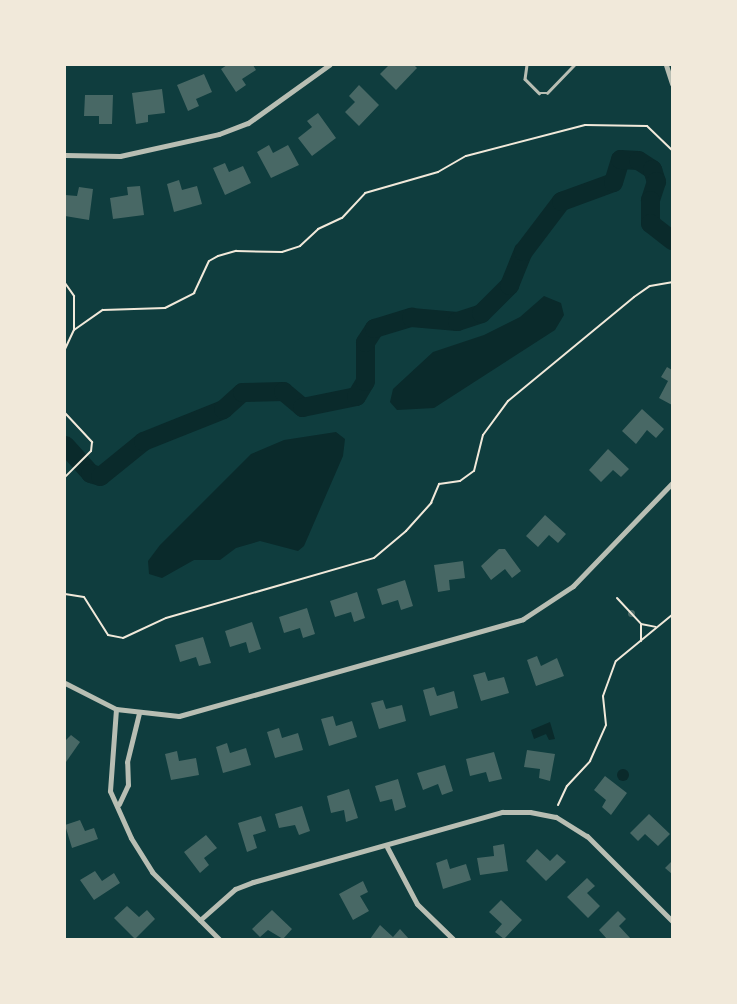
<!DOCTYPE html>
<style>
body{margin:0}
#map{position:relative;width:737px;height:1004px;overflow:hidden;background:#0f3d3e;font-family:"Fira Sans",sans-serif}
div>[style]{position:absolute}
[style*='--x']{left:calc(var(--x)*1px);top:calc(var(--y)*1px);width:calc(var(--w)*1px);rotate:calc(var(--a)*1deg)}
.water>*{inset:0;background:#0a2a2b}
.round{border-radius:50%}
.stream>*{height:3px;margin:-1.5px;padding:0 1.5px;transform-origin:1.5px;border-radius:1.5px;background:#0a2a2b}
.river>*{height:19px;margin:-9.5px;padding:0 9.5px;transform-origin:9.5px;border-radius:9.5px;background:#0a2a2b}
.building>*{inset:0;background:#486865}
.path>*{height:2px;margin:-1px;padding:0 1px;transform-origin:1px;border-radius:1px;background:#f1e9da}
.service>*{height:2.5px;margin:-1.25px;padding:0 1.25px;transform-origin:1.25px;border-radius:1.25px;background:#b8beb3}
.minor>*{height:5px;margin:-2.5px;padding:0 2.5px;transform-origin:2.5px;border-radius:2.5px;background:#b8beb3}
span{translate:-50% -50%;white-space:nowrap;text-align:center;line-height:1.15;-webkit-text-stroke:4.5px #f1e9da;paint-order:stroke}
.frame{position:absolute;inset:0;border:66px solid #f1e9da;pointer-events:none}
</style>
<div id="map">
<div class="water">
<div style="clip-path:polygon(544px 296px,561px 303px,564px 315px,555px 330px,434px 408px,397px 410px,390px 402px,393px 389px,433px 352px,484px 335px,520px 317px)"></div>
<div style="clip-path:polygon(336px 432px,345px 439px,343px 456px,304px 546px,298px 551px,260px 541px,236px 548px,220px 560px,194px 560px,162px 578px,149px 574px,148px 561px,160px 545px,251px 454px,284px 440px)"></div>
<div style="clip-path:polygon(550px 722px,555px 739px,549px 740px,546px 734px,534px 739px,531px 730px)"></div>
<div class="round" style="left:617px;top:769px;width:12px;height:12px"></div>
</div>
<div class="stream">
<div style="--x:65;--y:457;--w:8;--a:-40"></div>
</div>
<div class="river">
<div style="--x:65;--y:445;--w:38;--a:48"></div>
<div style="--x:90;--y:473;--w:10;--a:17"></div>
<div style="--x:100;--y:476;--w:55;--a:-39.1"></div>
<div style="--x:143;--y:441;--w:86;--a:-21.8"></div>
<div style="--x:223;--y:409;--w:25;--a:-42"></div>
<div style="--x:242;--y:392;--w:41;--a:-1.4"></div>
<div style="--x:283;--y:391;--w:25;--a:40"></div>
<div style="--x:302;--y:407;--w:55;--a:-11.5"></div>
<div style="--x:356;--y:396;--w:17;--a:-59"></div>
<div style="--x:365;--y:381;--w:39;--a:-90"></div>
<div style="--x:365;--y:342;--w:17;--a:-57"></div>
<div style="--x:374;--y:328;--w:39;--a:-17"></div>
<div style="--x:411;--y:317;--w:46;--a:5"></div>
<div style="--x:457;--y:321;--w:25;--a:-18"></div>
<div style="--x:481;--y:313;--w:40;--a:-45"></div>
<div style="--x:509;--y:285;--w:37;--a:-68"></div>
<div style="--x:523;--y:251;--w:63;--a:-52.8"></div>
<div style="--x:561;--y:201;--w:55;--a:-20.1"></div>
<div style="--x:613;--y:182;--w:24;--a:-73"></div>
<div style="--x:620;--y:159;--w:18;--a:3"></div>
<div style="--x:638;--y:160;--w:17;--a:33"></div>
<div style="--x:652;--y:169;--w:13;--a:72"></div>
<div style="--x:656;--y:181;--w:20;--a:108"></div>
<div style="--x:650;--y:200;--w:23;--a:90"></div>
<div style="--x:650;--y:223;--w:28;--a:38"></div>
</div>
<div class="building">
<div style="clip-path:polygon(227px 65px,253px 65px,256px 70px,242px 79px,246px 85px,236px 92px,221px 69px)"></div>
<div style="clip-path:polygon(389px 65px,414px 65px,417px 68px,396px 90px,380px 74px)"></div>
<div style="clip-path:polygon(204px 74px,212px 92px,196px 99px,199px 106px,188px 111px,177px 85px)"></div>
<div style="clip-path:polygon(359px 85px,379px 105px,359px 126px,345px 112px,355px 102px,349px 96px)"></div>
<div style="clip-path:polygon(162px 89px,165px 113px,148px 115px,148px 122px,136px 124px,132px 93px)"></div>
<div style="clip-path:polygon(85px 95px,113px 95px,112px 124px,99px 124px,99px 116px,84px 116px)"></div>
<div style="clip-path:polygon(318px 113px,336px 138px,312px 156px,298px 138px,312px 127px,307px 121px)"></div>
<div style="clip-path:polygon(269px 145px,273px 153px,288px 145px,299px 165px,271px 178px,257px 152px)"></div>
<div style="clip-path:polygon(225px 163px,229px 172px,243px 166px,251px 183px,225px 195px,213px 168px)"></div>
<div style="clip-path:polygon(179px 180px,182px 190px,197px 186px,202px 204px,174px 212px,167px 184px)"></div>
<div style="clip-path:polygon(140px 186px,144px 215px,113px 219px,110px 198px,128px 195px,127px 187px)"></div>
<div style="clip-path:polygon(79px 187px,93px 189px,89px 220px,65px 216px,65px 195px,77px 196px)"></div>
<div style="clip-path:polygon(667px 367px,672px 370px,672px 405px,659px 398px,668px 381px,661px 377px)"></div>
<div style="clip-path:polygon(642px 409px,664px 429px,656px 438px,647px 430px,636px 444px,622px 431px)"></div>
<div style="clip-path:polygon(608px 449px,629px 469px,621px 477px,613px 470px,601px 482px,589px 470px)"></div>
<div style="clip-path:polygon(545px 515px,566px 534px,558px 543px,549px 535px,538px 547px,526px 536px)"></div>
<div style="clip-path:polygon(499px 549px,505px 549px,521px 571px,512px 578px,505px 569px,491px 580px,481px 566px)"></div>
<div style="clip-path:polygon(463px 561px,465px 578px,449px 580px,450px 590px,438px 592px,434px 565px)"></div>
<div style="clip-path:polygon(405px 580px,413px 606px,401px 610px,398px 600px,382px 605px,377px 589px)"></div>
<div style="clip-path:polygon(357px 592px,365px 618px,354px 622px,351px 612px,335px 617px,330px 601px)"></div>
<div style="clip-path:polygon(307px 608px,315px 634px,303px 638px,300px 628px,284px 633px,279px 617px)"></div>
<div class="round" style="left:627.5px;top:609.5px;width:7px;height:7px"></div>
<div style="clip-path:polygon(252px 622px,261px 649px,249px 653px,246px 642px,230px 647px,225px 631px)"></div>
<div style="clip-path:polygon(203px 637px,211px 663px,199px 666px,196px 657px,180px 662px,175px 645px)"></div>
<div style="clip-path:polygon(537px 656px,541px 666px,557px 658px,564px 676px,536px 686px,527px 660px)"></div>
<div style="clip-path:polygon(485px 672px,488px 681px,504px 677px,509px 693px,481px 701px,473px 675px)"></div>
<div style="clip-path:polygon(434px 687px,437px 696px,454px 691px,458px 708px,430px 716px,423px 690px)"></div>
<div style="clip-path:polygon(383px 700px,386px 709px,402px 705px,406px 721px,379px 729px,371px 703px)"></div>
<div style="clip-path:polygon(333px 716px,336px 726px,352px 721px,357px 737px,329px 746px,321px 719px)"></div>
<div style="clip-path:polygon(279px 728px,282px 738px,298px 733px,303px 750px,275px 758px,267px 732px)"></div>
<div style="clip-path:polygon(71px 735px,80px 742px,66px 762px,65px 741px)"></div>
<div style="clip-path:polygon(227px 743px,230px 753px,246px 748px,251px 765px,223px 773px,216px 747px)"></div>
<div style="clip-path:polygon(527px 750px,555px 754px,550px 781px,539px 778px,540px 769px,524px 767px)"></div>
<div style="clip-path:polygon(177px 751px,179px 761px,196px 758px,199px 775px,171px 780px,165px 754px)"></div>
<div style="clip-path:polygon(494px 752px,502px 779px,489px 782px,486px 772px,470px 776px,466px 759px)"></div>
<div style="clip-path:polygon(445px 765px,453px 791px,442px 795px,438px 784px,423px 790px,417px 773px)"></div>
<div style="clip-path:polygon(605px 776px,627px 793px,611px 815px,602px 807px,606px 800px,594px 790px)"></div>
<div style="clip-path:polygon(398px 779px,406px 807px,395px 811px,392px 799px,380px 802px,375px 786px)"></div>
<div style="clip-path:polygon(349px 789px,358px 818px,346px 822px,344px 810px,331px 813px,327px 796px)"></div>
<div style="clip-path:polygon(302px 806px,310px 831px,299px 835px,295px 825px,279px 828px,275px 814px)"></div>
<div style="clip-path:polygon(649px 814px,670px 834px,658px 846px,645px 834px,638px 841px,630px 833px)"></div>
<div style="clip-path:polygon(261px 816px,266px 831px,253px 835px,257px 848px,247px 852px,238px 823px)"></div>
<div style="clip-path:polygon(80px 820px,85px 831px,94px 828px,98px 839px,72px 848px,65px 825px)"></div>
<div style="clip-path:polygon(206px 835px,217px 848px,204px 858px,209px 865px,200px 873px,184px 852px)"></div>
<div style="clip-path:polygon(504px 844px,508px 871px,480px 875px,477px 858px,494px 856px,493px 846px)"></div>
<div style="clip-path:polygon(537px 849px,550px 861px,557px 854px,566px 862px,546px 881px,526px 861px)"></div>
<div style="clip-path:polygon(447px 859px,450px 869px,466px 864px,471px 880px,443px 889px,436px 863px)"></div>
<div style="clip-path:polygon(672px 861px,672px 874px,665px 868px)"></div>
<div style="clip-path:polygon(95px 871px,102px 881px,114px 873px,120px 883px,94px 900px,80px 880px)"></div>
<div style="clip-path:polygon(587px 878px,595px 886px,587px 893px,600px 906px,588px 918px,567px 897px)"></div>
<div style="clip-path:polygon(363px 881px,368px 892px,360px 896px,369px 911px,353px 920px,339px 894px)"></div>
<div style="clip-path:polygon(501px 900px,522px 920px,504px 939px,495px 932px,502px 924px,489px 912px)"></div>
<div style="clip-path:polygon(127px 906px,139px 917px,147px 910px,155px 919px,135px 939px,114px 918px)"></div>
<div style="clip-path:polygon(272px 910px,292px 929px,283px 939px,268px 930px,260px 937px,252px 929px)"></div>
<div style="clip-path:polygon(618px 911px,626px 919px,619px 926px,631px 939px,607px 939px,599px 930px)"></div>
<div style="clip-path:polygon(380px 925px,393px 937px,400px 929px,409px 939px,370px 939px)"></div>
</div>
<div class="path">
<div style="--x:65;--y:283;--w:16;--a:55"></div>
<div style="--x:74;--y:296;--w:34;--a:90"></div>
<div style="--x:65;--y:349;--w:21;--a:-65"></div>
<div style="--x:74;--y:330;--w:35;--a:-35"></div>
<div style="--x:103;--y:310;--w:62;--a:-1.8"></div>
<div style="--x:165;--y:308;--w:33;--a:-27"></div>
<div style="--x:194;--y:293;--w:35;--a:-65"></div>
<div style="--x:209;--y:261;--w:10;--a:-29"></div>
<div style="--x:218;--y:256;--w:19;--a:-16"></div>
<div style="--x:236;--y:251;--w:46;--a:1.2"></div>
<div style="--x:282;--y:252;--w:19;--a:-18"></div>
<div style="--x:300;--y:246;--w:25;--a:-43"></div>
<div style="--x:318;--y:229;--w:26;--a:-25"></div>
<div style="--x:342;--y:218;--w:34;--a:-47"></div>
<div style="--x:365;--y:193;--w:76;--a:-16"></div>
<div style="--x:438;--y:172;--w:32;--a:-30"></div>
<div style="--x:466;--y:156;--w:123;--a:-14.6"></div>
<div style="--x:585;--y:125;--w:62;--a:0.9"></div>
<div style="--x:647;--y:126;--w:35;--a:44"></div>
<div style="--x:65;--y:413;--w:40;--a:47"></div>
<div style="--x:92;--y:442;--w:9;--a:96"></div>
<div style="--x:91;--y:451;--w:37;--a:135"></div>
<div style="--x:65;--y:594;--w:19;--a:9"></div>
<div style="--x:84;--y:597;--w:45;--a:57.7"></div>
<div style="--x:108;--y:635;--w:15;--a:11"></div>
<div style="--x:123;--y:638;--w:47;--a:-24.9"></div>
<div style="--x:166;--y:618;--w:216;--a:-16.1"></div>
<div style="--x:374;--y:558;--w:42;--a:-40.2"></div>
<div style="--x:406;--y:531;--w:38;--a:-48"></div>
<div style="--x:431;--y:503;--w:21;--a:-67"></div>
<div style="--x:439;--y:484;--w:21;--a:-8"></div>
<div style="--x:460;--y:481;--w:17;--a:-36"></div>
<div style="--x:474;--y:471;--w:37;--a:-76"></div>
<div style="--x:483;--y:435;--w:42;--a:-53.7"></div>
<div style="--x:508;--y:401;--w:163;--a:-39.5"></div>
<div style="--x:634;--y:297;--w:19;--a:-35"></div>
<div style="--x:650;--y:286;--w:22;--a:-10"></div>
<div style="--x:617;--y:598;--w:35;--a:47"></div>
<div style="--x:641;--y:624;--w:17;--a:90"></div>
<div style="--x:641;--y:624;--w:15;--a:11"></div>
<div style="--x:558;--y:805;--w:21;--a:-65"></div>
<div style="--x:567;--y:786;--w:34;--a:-47"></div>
<div style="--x:590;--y:761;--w:39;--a:-66"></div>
<div style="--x:606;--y:725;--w:29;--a:-96"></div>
<div style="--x:603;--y:696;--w:37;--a:-70"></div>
<div style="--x:616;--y:661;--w:72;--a:-39.4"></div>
</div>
<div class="service">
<div style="--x:527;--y:65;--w:14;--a:98"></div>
<div style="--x:525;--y:79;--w:20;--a:45"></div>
<div style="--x:539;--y:93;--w:8;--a:0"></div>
<div style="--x:547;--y:93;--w:39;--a:-46"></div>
</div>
<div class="minor">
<div style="--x:666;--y:65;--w:20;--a:72"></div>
<div style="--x:65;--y:155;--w:55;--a:1"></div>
<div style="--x:120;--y:156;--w:101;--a:-12.5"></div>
<div style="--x:219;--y:134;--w:31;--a:-21"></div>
<div style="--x:248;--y:123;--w:100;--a:-35.6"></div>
<div style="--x:65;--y:683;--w:57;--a:27"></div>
<div style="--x:116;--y:709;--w:63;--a:6.3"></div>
<div style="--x:179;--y:716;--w:357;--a:-15.7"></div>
<div style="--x:523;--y:619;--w:60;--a:-33.4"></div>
<div style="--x:573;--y:586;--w:143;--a:-46.1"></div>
<div style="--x:116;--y:709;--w:82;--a:94.2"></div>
<div style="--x:110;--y:791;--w:51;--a:65.9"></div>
<div style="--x:131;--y:838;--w:40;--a:58"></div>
<div style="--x:152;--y:872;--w:95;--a:45"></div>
<div style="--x:119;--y:804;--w:21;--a:-65"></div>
<div style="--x:128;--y:785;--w:23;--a:-92"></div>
<div style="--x:127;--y:762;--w:50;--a:-76.2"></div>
<div style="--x:387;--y:847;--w:64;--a:62.2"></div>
<div style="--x:417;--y:904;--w:50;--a:44.2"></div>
<div style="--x:200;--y:920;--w:47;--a:-41.5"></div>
<div style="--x:235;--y:889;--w:19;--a:-21"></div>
<div style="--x:253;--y:882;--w:259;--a:-15.7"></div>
<div style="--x:502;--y:812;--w:28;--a:0"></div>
<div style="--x:530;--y:812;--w:26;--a:11"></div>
<div style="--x:556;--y:817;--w:36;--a:32"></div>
<div style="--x:587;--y:836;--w:120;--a:45"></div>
</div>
<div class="frame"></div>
</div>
